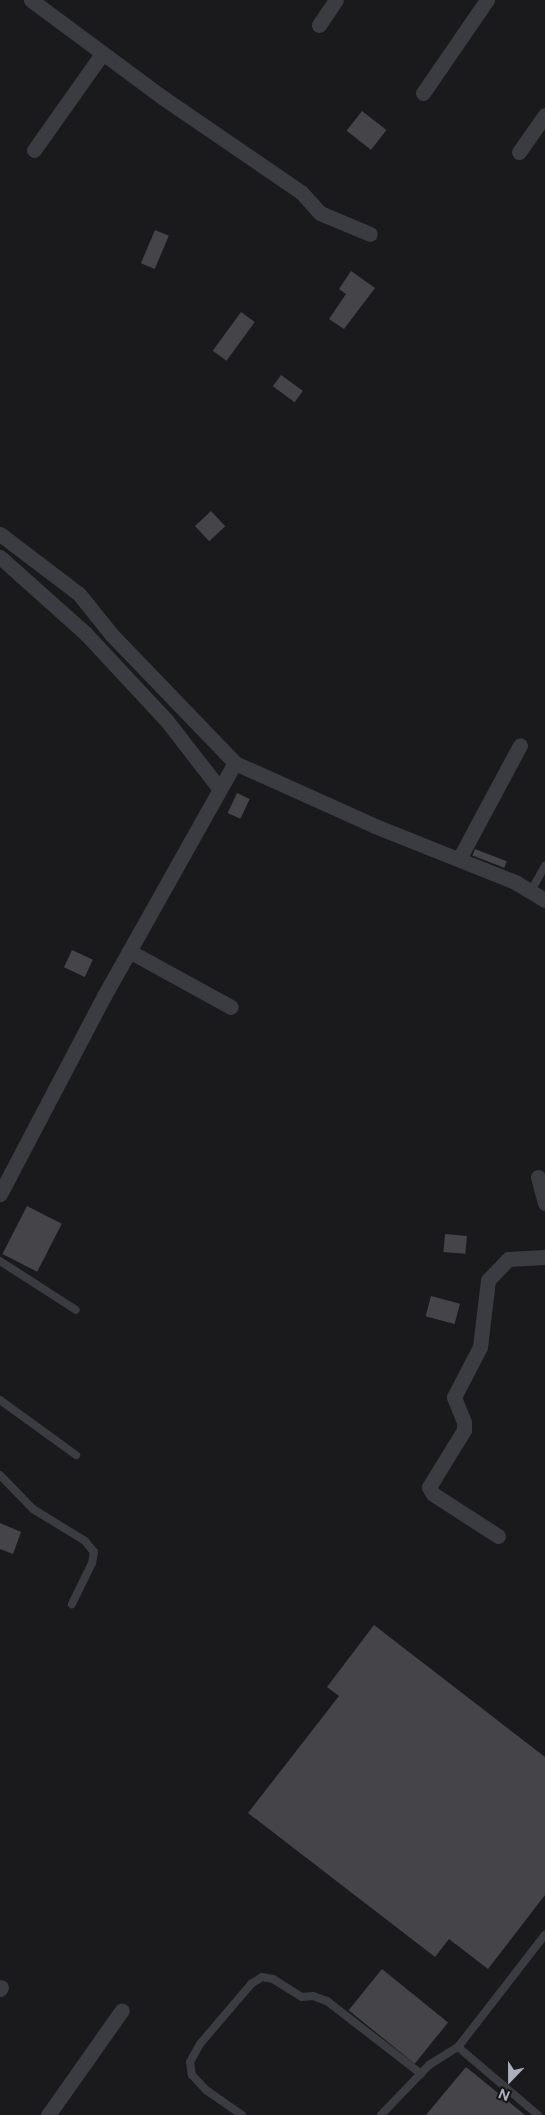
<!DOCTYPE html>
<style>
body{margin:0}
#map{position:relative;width:545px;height:2115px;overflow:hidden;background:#1a1a1d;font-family:Figtree,sans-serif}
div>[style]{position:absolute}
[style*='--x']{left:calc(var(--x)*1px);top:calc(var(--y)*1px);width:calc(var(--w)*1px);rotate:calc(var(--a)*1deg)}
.building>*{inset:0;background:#454549;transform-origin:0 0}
.lane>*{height:8px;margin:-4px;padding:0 4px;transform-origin:4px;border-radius:4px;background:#3b3c41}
.street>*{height:15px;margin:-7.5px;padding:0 7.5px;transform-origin:7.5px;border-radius:7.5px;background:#3b3c41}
span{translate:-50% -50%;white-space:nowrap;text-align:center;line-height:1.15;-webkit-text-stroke:4.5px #151518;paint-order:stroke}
.north{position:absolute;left:485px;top:2055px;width:50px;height:50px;-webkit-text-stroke:4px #151518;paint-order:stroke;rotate:202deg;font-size:14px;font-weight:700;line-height:20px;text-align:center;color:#adb0bc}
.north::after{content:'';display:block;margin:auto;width:18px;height:22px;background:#adb0bc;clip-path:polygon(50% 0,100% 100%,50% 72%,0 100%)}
</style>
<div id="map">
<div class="building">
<div style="left:362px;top:111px;width:31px;height:25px;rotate:38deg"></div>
<div style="left:155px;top:230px;width:15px;height:36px;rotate:23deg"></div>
<div style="clip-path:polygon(351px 271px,375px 288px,344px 329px,329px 319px,346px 294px,339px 289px)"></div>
<div style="left:241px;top:312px;width:17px;height:48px;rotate:36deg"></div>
<div style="left:281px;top:375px;width:27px;height:14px;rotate:36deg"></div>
<div style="left:211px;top:511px;width:21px;height:22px;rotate:47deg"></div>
<div style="left:237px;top:793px;width:14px;height:22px;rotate:25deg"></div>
<div style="left:475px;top:849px;width:34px;height:7px;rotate:21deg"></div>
<div style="left:72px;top:950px;width:23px;height:19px;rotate:25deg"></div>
<div style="left:27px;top:1206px;width:39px;height:54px;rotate:27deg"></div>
<div style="left:445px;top:1234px;width:22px;height:18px;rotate:5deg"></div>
<div style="left:431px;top:1296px;width:30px;height:21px;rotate:15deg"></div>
<div style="clip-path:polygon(0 1523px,21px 1532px,13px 1554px,0 1549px)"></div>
<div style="clip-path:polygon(374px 1625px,545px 1757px,545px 1895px,488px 1969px,449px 1939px,435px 1957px,248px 1813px,339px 1696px,327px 1687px)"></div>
<div style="left:382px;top:1969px;width:85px;height:53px;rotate:39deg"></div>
<div style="clip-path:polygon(466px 2067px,525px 2115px,426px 2115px)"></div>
</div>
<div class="lane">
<div style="--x:531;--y:891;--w:29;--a:-61"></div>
<div style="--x:0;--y:1261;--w:90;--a:32.8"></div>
<div style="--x:0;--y:1400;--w:94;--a:35.9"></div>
<div style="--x:0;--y:1475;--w:47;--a:45.9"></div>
<div style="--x:33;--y:1509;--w:61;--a:31.6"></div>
<div style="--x:85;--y:1541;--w:14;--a:51"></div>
<div style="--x:94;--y:1552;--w:11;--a:100"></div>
<div style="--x:92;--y:1563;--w:46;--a:116"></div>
<div style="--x:242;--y:2115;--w:44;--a:-145.2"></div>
<div style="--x:206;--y:2090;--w:21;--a:-133"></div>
<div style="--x:192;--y:2075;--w:13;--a:-99"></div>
<div style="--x:190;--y:2062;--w:21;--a:-61"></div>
<div style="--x:200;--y:2044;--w:79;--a:-49.6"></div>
<div style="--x:251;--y:1984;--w:13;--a:-32"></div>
<div style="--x:262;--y:1977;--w:11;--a:10"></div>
<div style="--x:273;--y:1979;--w:34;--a:32"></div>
<div style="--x:302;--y:1997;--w:11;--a:-5"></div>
<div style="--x:313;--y:1996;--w:15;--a:20"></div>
<div style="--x:327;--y:2001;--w:119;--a:37.8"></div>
<div style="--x:381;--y:2115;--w:69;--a:-46.2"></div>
<div style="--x:429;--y:2065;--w:34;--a:-32"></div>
<div style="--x:538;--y:2115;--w:105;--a:-139.6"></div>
<div style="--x:458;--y:2047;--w:142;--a:-52.2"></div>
</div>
<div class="street">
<div style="--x:31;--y:0;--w:163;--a:36.5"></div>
<div style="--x:162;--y:97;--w:168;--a:34.4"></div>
<div style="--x:301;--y:192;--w:28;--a:48"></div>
<div style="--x:320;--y:213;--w:54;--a:22.8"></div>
<div style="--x:319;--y:25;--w:30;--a:-56"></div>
<div style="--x:423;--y:93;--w:113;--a:-55.5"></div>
<div style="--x:34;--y:150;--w:118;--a:-54.7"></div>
<div style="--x:519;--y:152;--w:45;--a:-54.9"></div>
<div style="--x:0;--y:534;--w:99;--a:37.2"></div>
<div style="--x:79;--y:594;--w:51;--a:51.3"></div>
<div style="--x:111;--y:634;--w:179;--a:46.1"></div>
<div style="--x:0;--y:557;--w:115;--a:41.8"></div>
<div style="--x:86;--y:634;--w:119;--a:47"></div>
<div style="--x:167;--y:721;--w:85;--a:52.2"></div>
<div style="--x:459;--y:859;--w:129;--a:-61.8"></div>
<div style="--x:129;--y:951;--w:116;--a:28.8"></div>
<div style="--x:538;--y:1177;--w:27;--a:75"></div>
<div style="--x:0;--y:1194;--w:224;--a:-62.3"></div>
<div style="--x:104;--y:996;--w:267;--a:-60.7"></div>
<div style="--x:235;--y:763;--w:154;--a:24.2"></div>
<div style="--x:375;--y:826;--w:151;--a:21.8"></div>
<div style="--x:515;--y:882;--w:35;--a:31"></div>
<div style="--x:498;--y:1536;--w:77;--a:-147.1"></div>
<div style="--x:433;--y:1494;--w:8;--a:-120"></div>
<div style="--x:429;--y:1487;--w:67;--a:-58.4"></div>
<div style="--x:464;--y:1430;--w:8;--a:-90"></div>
<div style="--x:464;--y:1422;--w:27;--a:-112"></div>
<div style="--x:454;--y:1397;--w:56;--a:-62.5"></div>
<div style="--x:480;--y:1347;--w:67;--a:-83.2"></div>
<div style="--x:488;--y:1280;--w:29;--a:-46"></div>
<div style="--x:508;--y:1259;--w:37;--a:-3"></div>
<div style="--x:0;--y:1989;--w:2;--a:-63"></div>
<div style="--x:48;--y:2115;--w:128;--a:-54.8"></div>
</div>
<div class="north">N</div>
</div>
